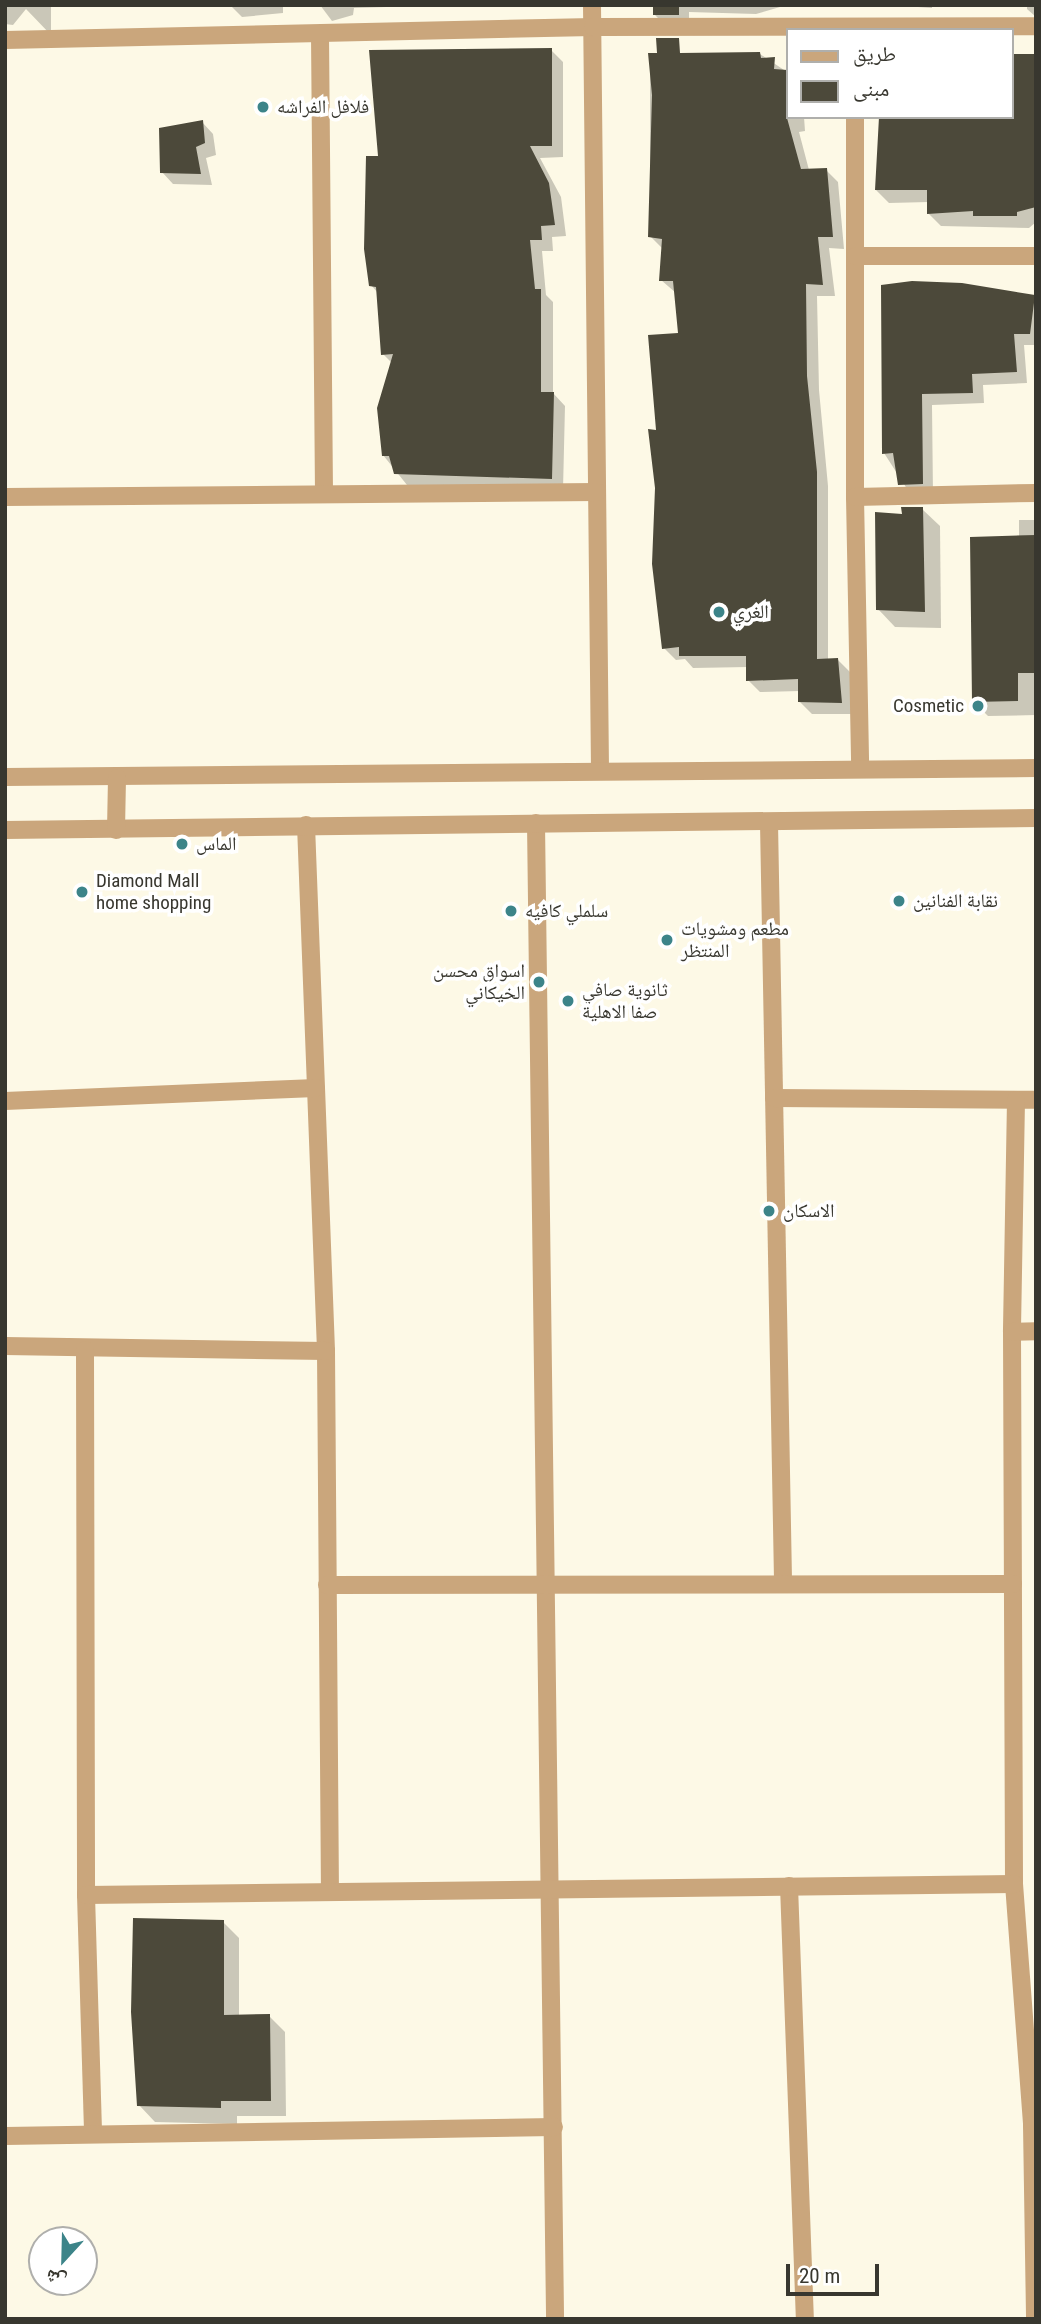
<!DOCTYPE html>
<meta charset="utf-8">
<style>
body{margin:0}
#map{position:relative;width:1041px;height:2324px;overflow:hidden;background:#fdf9e6;font-family:"Roboto Condensed","Noto Naskh Arabic",sans-serif}
div>[style]{position:absolute}
[style*='--x']{left:calc(var(--x)*1px);top:calc(var(--y)*1px);width:calc(var(--w)*1px);rotate:calc(var(--a)*1deg)}
.shadow>*{inset:0;background:#0003}
.building>*{inset:0;background:#4c493a;transform-origin:0 0}
.minor>*{height:18px;margin:-9px;padding:0 9px;transform-origin:9px;border-radius:9px;background:#caa67c}
.dots>*{width:19px;height:19px;translate:-50% -50%;box-sizing:border-box;border:4px solid #fff;border-radius:50%}
span{translate:-50% -50%;white-space:nowrap;text-align:center;line-height:1.15;-webkit-text-stroke:7px #fff;paint-order:stroke}
.poi-label{font-size:19px;color:#38372f}
.left{translate:0 -50%;text-align:left}
.right{translate:-100% -50%;text-align:right}
.frame{position:absolute;inset:0;border:7px solid #38372f;pointer-events:none}
.legend{position:absolute;left:786px;top:28px;width:228px;height:91px;box-sizing:border-box;background:#fff;border:2px solid #afafac;margin:0;padding:9px 12px;list-style:none;font-size:21px;color:#38372f}
.legend li{display:flex;align-items:center;gap:14px;height:35px}
.legend b{width:35px;border:2px solid #afafac}
.north{position:absolute;left:28px;top:2226px;width:70px;height:70px;box-sizing:border-box;background:#fff;border:2px solid #afafac;border-radius:50%;rotate:202deg;font-size:19px;font-weight:700;line-height:28px;text-align:center;color:#38372f}
.north::after{content:'';display:block;margin:auto;width:24px;height:32px;background:#3c8489;clip-path:polygon(50% 0,100% 100%,50% 72%,0 100%)}
.scale{position:absolute;left:786px;top:2264px;width:93px;height:32px;box-sizing:border-box;border:4px solid #38372f;border-top:0;padding-left:9px;font-size:21px;line-height:24px;white-space:nowrap;color:#38372f;-webkit-text-stroke:5px #fff;paint-order:stroke}
</style>
<div id="map">
<div class="shadow">
<div style="clip-path:polygon(5px 5px,51px 5px,51px 35px,26px 9px,13px 25px,5px 24px)"></div>
<div style="clip-path:polygon(230px 5px,283px 5px,283px 13px,242px 17px)"></div>
<div style="clip-path:polygon(320px 5px,452px 5px,354px 8px,353px 15px,332px 21px)"></div>
<div style="clip-path:polygon(654px 5px,787px 5px,756px 14px,689px 12px,689px 26px,666px 26px,655px 15px)"></div>
<div style="clip-path:polygon(932px 5px,932px 8px,889px 5px)"></div>
<div style="clip-path:polygon(1027px 5px,1036px 5px,1036px 17px,1027px 9px)"></div>
<div style="clip-path:polygon(551px 50px,563px 62px,563px 157px,540px 158px,561px 197px,566px 236px,552px 237px,553px 251px,542px 251px,546px 295px,553px 302px,553px 393px,565px 406px,563px 490px,407px 485px,383px 455px,392px 363px,383px 354px,378px 293px,371px 285px,380px 157px)"></div>
<div style="clip-path:polygon(760px 54px,787px 72px,787px 117px,804px 117px,805px 131px,799px 132px,809px 170px,826px 170px,838px 182px,844px 249px,829px 248px,835px 296px,817px 296px,819px 390px,828px 486px,828px 660px,838px 660px,850px 672px,853px 714px,812px 714px,800px 702px,800px 691px,760px 692px,748px 680px,748px 667px,693px 668px,685px 659px,676px 660px,664px 648px,680px 335px,676px 293px,661px 280px,662px 248px,650px 236px,650px 55px)"></div>
<div style="clip-path:polygon(1036px 55px,1036px 222px,1029px 228px,941px 226px,928px 213px,929px 202px,889px 203px,876px 190px,1011px 117px)"></div>
<div style="clip-path:polygon(202px 122px,213px 134px,216px 155px,206px 158px,212px 185px,173px 184px,162px 172px)"></div>
<div style="clip-path:polygon(883px 287px,1036px 299px,1036px 345px,1024px 345px,1027px 383px,983px 385px,984px 403px,932px 405px,933px 495px,911px 495px,884px 453px)"></div>
<div style="clip-path:polygon(922px 509px,940px 526px,941px 628px,895px 627px,878px 609px,905px 516px)"></div>
<div style="clip-path:polygon(1019px 520px,1036px 520px,1036px 715px,988px 716px,973px 701px,1019px 537px)"></div>
<div style="clip-path:polygon(223px 1922px,239px 1938px,239px 2016px,269px 2016px,285px 2032px,286px 2116px,237px 2116px,237px 2124px,155px 2122px,139px 2105px)"></div>
</div>
<div class="building">
<div style="left:653px;top:5px;width:26px;height:10px"></div>
<div style="clip-path:polygon(656px 38px,679px 38px,680px 53px,760px 52px,761px 58px,775px 57px,774px 69px,787px 70px,787px 118px,801px 169px,827px 168px,833px 237px,818px 237px,823px 285px,806px 284px,807px 376px,817px 472px,817px 659px,838px 658px,842px 703px,798px 702px,798px 679px,746px 681px,746px 656px,679px 656px,679px 647px,662px 649px,652px 564px,655px 488px,648px 429px,656px 430px,648px 335px,678px 333px,673px 281px,659px 281px,662px 239px,648px 237px,652px 95px,648px 53px,657px 53px)"></div>
<div style="clip-path:polygon(552px 48px,552px 146px,530px 146px,549px 183px,555px 225px,541px 226px,542px 240px,530px 240px,535px 289px,541px 289px,541px 392px,554px 392px,552px 479px,394px 474px,389px 456px,382px 456px,377px 408px,393px 354px,381px 355px,376px 287px,369px 286px,364px 249px,366px 156px,378px 156px,369px 50px)"></div>
<div style="clip-path:polygon(1011px 54px,1036px 54px,1036px 207px,1017px 212px,1017px 216px,973px 216px,973px 211px,927px 214px,927px 190px,875px 190px,879px 117px,1011px 117px)"></div>
<div style="clip-path:polygon(203px 120px,205px 143px,196px 147px,201px 174px,160px 173px,159px 128px)"></div>
<div style="clip-path:polygon(912px 281px,962px 283px,1035px 295px,1030px 334px,1014px 334px,1017px 372px,972px 374px,973px 393px,922px 394px,923px 484px,898px 485px,893px 453px,882px 454px,881px 285px)"></div>
<div style="clip-path:polygon(901px 507px,923px 507px,925px 612px,876px 610px,875px 512px,902px 514px)"></div>
<div style="clip-path:polygon(1036px 535px,1036px 673px,1018px 673px,1018px 701px,972px 702px,970px 537px)"></div>
<div style="clip-path:polygon(133px 1918px,224px 1920px,224px 2015px,270px 2014px,271px 2101px,221px 2101px,221px 2108px,137px 2106px,131px 2012px)"></div>
</div>
<div class="minor">
<div style="--x:592;--y:5;--w:764;--a:89.4"></div>
<div style="--x:320;--y:35;--w:459;--a:89.5"></div>
<div style="--x:5;--y:40;--w:588;--a:-1.27"></div>
<div style="--x:593;--y:27;--w:443;--a:-0.1"></div>
<div style="--x:855;--y:117;--w:380;--a:90"></div>
<div style="--x:855;--y:497;--w:272;--a:88.9"></div>
<div style="--x:856;--y:256;--w:180;--a:0"></div>
<div style="--x:5;--y:497;--w:592;--a:-0.48"></div>
<div style="--x:855;--y:497;--w:181;--a:-1.3"></div>
<div style="--x:5;--y:777;--w:1031;--a:-0.5"></div>
<div style="--x:536;--y:823;--w:1496;--a:89.27"></div>
<div style="--x:769;--y:823;--w:760;--a:88.94"></div>
<div style="--x:306;--y:825;--w:526;--a:87.82"></div>
<div style="--x:326;--y:1351;--w:541;--a:89.58"></div>
<div style="--x:5;--y:830;--w:1031;--a:-0.67"></div>
<div style="--x:116;--y:830;--w:52;--a:-88.9"></div>
<div style="--x:774;--y:1098;--w:262;--a:0.4"></div>
<div style="--x:1016;--y:1100;--w:232;--a:91"></div>
<div style="--x:1012;--y:1332;--w:552;--a:89.79"></div>
<div style="--x:1014;--y:1884;--w:242;--a:85.7"></div>
<div style="--x:1032;--y:2125;--w:194;--a:89.1"></div>
<div style="--x:5;--y:1101;--w:311;--a:-2.4"></div>
<div style="--x:1012;--y:1332;--w:24;--a:-2"></div>
<div style="--x:5;--y:1346;--w:321;--a:0.9"></div>
<div style="--x:85;--y:1350;--w:545;--a:89.89"></div>
<div style="--x:86;--y:1895;--w:239;--a:88.3"></div>
<div style="--x:327;--y:1585;--w:686;--a:-0.08"></div>
<div style="--x:789;--y:1886;--w:433;--a:87.9"></div>
<div style="--x:86;--y:1895;--w:928;--a:-0.68"></div>
<div style="--x:5;--y:2136;--w:549;--a:-0.94"></div>
</div>
<div class="dots">
<div style="left:263px;top:107px;background:#3c8489"></div>
<div style="left:719px;top:612px;background:#3c8489"></div>
<div style="left:978px;top:706px;background:#3c8489"></div>
<div style="left:182px;top:844px;background:#3c8489"></div>
<div style="left:82px;top:892px;background:#3c8489"></div>
<div style="left:899px;top:901px;background:#3c8489"></div>
<div style="left:511px;top:911px;background:#3c8489"></div>
<div style="left:667px;top:940px;background:#3c8489"></div>
<div style="left:539px;top:982px;background:#3c8489"></div>
<div style="left:568px;top:1001px;background:#3c8489"></div>
<div style="left:769px;top:1211px;background:#3c8489"></div>
</div>
<div class="poi-label">
<span class="left" style="left:277px;top:107px">فلافل الفراشه</span>
<span class="left" style="left:733px;top:612px">الغري</span>
<span class="right" style="left:964px;top:706px">Cosmetic</span>
<span class="left" style="left:196px;top:844px">الماس</span>
<span class="left" style="left:96px;top:892px">Diamond Mall<br>home shopping</span>
<span class="left" style="left:913px;top:901px">نقابة الفنانين</span>
<span class="left" style="left:525px;top:911px">سلملي كافيه</span>
<span class="left" style="left:681px;top:940px">مطعم ومشويات<br>المنتظر</span>
<span class="right" style="left:525px;top:982px">اسواق محسن<br>الخيكاني</span>
<span class="left" style="left:582px;top:1001px">ثانوية صافي<br>صفا الاهلية</span>
<span class="left" style="left:783px;top:1211px">الاسكان</span>
</div>
<div class="frame"></div>
<ul class="legend">
<li><b style="height:9px;background:#caa67c"></b>طريق</li>
<li><b style="height:19px;background:#4c493a"></b>مبنى</li>
</ul>
<div class="north">ش</div>
<div class="scale">20 m</div>
</div>
